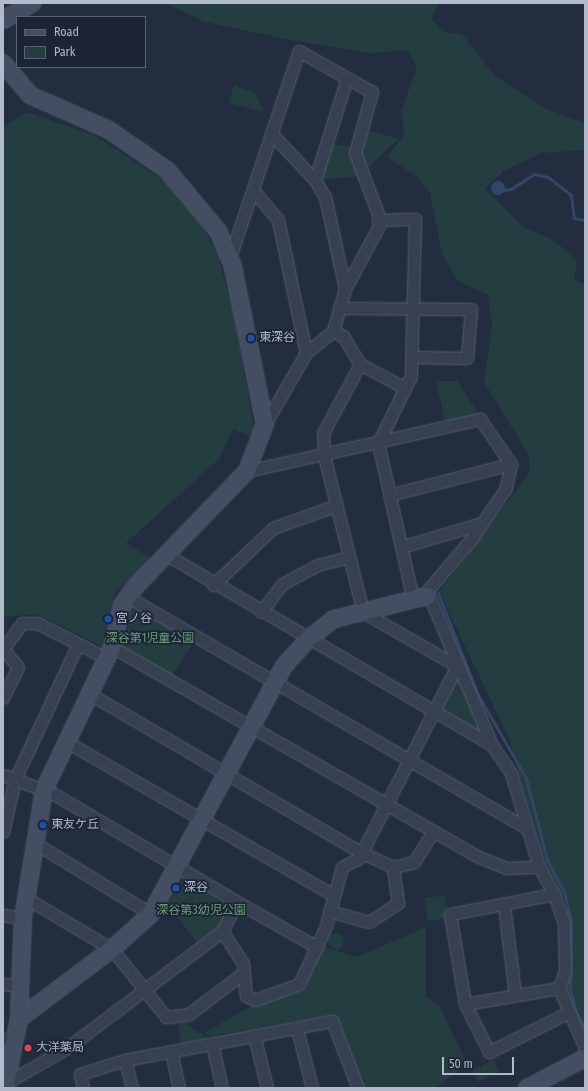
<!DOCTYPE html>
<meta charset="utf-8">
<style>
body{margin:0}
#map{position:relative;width:588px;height:1091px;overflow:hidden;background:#222e40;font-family:"Fira Sans Condensed","Noto Sans JP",sans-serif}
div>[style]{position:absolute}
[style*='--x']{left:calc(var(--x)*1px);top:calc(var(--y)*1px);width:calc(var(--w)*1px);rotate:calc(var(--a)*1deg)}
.green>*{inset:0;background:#243d41;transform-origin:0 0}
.round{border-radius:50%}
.water>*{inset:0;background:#334667}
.stream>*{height:3px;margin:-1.5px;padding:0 1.5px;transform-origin:1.5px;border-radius:1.5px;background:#334667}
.roads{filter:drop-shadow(0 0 1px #555e6e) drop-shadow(0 0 1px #555e6e)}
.street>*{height:11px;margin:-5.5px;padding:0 5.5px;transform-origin:5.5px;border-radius:5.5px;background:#374050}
.secondary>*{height:16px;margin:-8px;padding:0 8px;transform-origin:8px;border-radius:8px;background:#444e63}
.dots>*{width:11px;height:11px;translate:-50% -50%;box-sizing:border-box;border:2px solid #1c2535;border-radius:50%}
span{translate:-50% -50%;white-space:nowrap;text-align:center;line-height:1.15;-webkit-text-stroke:3.5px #1c2535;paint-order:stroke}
.poi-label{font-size:12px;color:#b3bbcb}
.left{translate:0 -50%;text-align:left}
.park-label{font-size:12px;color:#689e77}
.frame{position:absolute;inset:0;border:4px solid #b3bbcb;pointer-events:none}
.legend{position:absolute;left:16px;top:16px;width:130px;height:52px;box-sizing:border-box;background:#1c2535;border:1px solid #586171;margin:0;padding:5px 7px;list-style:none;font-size:12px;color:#b3bbcb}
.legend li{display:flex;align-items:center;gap:8px;height:20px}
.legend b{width:20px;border:1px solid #586171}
.scale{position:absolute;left:442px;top:1057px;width:72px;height:18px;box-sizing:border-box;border:2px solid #b3bbcb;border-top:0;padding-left:5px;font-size:12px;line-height:14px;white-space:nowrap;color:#b3bbcb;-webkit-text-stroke:3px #1c2535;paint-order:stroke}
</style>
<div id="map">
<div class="green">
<div style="clip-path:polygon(165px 3px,439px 3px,431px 20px,445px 32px,462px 34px,495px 76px,544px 108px,585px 123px,585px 150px,541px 153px,503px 171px,485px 189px,525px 228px,551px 239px,567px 251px,577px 262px,574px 280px,585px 285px,585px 1037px,564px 987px,570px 967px,566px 900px,548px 872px,509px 738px,439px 592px,530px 472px,529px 455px,484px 382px,492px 326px,488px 295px,458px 281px,442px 254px,430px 193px,416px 176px,387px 157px,405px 133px,401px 112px,417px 67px,407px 50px,369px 53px,291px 40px,205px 22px)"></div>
<div style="clip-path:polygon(234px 85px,256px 94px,264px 112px,229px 103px)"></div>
<div style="clip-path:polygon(27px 112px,94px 135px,173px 187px,201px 224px,217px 254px,232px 307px,254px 428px,252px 437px,233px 429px,219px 459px,126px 543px,152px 559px,114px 593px,102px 646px,37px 614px,3px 617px,3px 128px)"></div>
<div style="clip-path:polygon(367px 130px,399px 139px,367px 168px,361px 155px)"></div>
<div style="clip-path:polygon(331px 144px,351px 147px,358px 176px,319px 180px)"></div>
<div style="clip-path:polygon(436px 381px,457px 381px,480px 416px,446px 424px)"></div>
<div style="clip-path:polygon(134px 604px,195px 640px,171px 677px,125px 650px,122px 642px,127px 635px,130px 607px)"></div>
<div style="clip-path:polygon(457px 673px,485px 737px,437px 710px)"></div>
<div style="clip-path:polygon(190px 878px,227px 900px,230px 906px,218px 928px,197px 943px,168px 904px,183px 879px)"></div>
<div style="left:444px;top:895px;width:23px;height:20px;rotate:80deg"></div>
<div style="clip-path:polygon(426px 927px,426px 997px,439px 1005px,467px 1064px,434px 1088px,364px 1088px,340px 1023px,333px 1015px,211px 1036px,204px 1033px,252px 1006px,300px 990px,323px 947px,357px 957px)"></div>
<div class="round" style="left:328px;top:933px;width:16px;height:16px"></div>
<div style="clip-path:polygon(184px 1023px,209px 1038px,182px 1045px,178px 1024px)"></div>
<div style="left:493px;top:1060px;width:13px;height:23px;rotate:63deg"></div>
</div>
<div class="water">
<div class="round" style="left:491px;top:181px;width:14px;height:14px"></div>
</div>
<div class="stream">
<div style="--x:503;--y:190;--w:8;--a:-7"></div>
<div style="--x:511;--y:189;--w:27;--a:-33"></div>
<div style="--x:534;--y:174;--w:14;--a:12"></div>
<div style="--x:548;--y:177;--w:29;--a:38"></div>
<div style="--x:571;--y:195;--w:23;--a:83"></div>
<div style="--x:574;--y:218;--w:11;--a:10"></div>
<div style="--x:438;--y:593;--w:110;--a:68.6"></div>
<div style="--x:478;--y:695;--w:96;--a:60"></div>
<div style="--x:526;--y:778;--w:85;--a:75.6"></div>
<div style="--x:547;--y:860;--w:36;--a:62"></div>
<div style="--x:564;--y:892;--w:30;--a:76"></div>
<div style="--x:571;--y:921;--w:67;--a:90.9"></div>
<div style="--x:570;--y:988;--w:23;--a:77"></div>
<div style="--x:575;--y:1010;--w:21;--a:62"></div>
</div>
<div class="roads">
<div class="street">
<div style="--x:271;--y:133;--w:64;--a:46.9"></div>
<div style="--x:315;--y:180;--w:20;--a:60"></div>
<div style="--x:325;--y:197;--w:94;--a:77.7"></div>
<div style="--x:315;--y:180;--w:107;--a:-72.6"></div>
<div style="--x:253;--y:190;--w:39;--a:50"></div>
<div style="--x:278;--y:220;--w:136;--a:78.1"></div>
<div style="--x:378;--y:220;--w:37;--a:-2"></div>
<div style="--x:415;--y:219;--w:157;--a:91.5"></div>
<div style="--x:411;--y:376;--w:75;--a:116.2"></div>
<div style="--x:378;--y:443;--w:160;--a:77.4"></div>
<div style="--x:230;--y:257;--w:217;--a:-71.5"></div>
<div style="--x:299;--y:51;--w:84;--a:29.3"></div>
<div style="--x:372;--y:92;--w:63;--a:105.6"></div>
<div style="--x:355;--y:153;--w:65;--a:69.3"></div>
<div style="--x:378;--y:214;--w:12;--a:85"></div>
<div style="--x:379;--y:226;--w:72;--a:118.4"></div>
<div style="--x:345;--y:289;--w:44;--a:105.9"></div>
<div style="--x:333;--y:331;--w:35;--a:141"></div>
<div style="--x:306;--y:353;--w:82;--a:120"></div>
<div style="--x:339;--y:308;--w:132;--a:0.4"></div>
<div style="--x:471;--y:309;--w:49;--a:94.7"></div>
<div style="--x:467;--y:358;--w:54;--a:-178.9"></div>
<div style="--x:333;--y:331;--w:11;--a:27"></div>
<div style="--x:343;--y:336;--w:33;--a:59"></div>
<div style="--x:360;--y:364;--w:51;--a:28.1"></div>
<div style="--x:247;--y:471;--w:239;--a:-12.6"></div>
<div style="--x:480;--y:419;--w:55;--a:55.4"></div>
<div style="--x:511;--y:464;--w:25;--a:102"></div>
<div style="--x:506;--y:488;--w:60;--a:124.2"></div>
<div style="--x:472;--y:538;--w:70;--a:130.3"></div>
<div style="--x:427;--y:591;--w:167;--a:67.1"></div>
<div style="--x:492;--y:745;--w:34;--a:56"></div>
<div style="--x:511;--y:773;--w:98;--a:73.4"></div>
<div style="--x:539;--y:867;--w:31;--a:61"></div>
<div style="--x:554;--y:894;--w:31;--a:71"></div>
<div style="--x:564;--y:923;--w:48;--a:88.8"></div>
<div style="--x:565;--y:971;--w:18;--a:109"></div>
<div style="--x:559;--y:988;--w:65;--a:66.6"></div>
<div style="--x:389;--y:495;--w:126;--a:-14.3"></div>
<div style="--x:401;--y:547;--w:81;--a:-16.4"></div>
<div style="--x:167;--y:555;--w:376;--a:30.3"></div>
<div style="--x:213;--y:585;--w:83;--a:-43.5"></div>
<div style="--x:273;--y:528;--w:68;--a:-19.8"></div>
<div style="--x:128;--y:597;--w:459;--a:30.1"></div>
<div style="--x:261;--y:612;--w:35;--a:-53"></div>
<div style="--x:282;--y:584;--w:40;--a:-28"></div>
<div style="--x:317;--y:565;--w:33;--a:-14"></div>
<div style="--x:112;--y:647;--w:423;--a:29.8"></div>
<div style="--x:479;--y:857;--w:29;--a:22"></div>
<div style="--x:506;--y:868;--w:33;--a:-2"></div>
<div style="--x:3;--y:649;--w:32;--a:-54"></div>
<div style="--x:22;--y:623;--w:15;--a:0"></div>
<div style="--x:37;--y:623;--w:80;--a:26.9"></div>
<div style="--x:3;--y:649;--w:23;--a:50"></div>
<div style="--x:18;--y:667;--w:34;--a:116"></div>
<div style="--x:90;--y:694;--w:315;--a:30.3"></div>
<div style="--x:362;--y:853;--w:34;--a:24"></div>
<div style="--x:393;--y:867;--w:22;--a:-13"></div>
<div style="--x:414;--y:862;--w:36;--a:-58"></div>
<div style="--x:67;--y:742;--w:307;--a:29.9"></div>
<div style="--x:3;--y:775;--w:54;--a:20.4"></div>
<div style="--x:54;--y:794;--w:212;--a:30.5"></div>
<div style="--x:237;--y:902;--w:33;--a:117"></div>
<div style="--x:222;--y:931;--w:38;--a:57"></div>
<div style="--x:243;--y:963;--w:33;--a:85"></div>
<div style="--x:246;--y:996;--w:10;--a:24"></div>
<div style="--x:255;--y:1000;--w:47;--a:-20"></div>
<div style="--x:299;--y:984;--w:64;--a:-65"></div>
<div style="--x:326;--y:926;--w:61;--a:-74.8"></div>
<div style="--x:342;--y:867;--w:19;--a:-28"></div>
<div style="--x:359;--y:858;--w:216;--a:-63"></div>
<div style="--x:457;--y:666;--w:108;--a:-150.1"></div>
<div style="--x:363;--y:612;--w:161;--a:-104"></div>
<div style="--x:324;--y:456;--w:23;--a:-92"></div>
<div style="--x:323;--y:433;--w:78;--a:-61.8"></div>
<div style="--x:3;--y:832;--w:54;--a:-77.2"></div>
<div style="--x:15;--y:779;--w:149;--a:-65"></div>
<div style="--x:35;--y:843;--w:136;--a:31.5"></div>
<div style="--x:554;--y:894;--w:106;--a:169.1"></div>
<div style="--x:450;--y:914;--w:91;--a:80.5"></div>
<div style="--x:465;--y:1004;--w:54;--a:63.4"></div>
<div style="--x:489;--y:1052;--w:87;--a:-26.6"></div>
<div style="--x:26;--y:898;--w:100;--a:30.7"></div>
<div style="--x:112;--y:949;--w:87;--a:51.5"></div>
<div style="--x:166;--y:1017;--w:23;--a:-7"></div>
<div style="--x:189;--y:1014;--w:68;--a:-37.2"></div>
<div style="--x:237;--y:902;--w:92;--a:29.4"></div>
<div style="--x:504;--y:905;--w:90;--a:83"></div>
<div style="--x:329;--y:911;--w:41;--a:15.4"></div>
<div style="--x:369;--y:922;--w:35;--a:-33"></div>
<div style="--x:398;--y:903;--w:36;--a:-98"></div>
<div style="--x:3;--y:915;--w:20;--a:9"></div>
<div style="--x:3;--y:984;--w:15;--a:8"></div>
<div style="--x:465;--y:1004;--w:95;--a:-9.7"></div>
<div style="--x:297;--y:1029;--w:61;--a:75.7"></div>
<div style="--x:254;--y:1035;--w:55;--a:76.2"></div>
<div style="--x:3;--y:1039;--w:9;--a:6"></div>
<div style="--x:212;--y:1043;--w:46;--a:77.5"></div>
<div style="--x:171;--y:1051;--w:38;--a:78"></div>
<div style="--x:125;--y:1060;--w:29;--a:76"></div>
<div style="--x:4;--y:1084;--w:73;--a:-29.7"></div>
<div style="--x:67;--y:1048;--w:194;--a:-37"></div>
<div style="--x:83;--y:1088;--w:14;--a:-102"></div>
<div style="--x:80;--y:1074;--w:47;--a:-17.3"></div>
<div style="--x:125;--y:1060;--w:211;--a:-10.7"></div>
<div style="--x:332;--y:1021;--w:72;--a:68.8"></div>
</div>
<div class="secondary">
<div style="--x:3;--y:20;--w:34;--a:-30"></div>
<div style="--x:3;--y:63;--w:42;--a:49.8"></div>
<div style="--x:30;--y:95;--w:86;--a:23.9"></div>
<div style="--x:109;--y:130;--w:70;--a:34.6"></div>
<div style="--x:167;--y:170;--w:80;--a:50.1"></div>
<div style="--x:218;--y:231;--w:39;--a:67"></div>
<div style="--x:233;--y:267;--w:160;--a:78.5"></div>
<div style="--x:265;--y:424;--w:50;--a:111"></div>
<div style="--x:247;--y:471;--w:161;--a:134"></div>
<div style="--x:135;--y:587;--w:22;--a:126"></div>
<div style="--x:122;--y:605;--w:43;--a:103.4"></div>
<div style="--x:112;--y:647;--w:158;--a:115.4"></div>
<div style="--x:44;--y:790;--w:130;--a:99.3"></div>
<div style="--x:23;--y:918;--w:101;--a:92.3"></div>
<div style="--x:19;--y:1019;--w:70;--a:101.5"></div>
<div style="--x:19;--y:1019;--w:116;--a:-37"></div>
<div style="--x:112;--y:949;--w:52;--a:-41.9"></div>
<div style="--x:151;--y:914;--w:281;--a:-61.8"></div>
<div style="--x:284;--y:666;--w:36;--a:-48"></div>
<div style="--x:308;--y:639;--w:33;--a:-38"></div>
<div style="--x:334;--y:619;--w:96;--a:-13.9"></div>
<div style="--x:527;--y:1088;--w:65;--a:-27.3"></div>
</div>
</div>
<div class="dots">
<div style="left:251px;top:338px;background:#1a4fb4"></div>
<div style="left:108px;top:619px;background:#1a4fb4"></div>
<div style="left:43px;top:825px;background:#1a4fb4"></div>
<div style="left:176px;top:888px;background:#1a4fb4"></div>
<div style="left:28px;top:1048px;background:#e0444e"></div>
</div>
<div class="poi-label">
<span class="left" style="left:259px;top:338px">東深谷</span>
<span class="left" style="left:116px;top:619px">宮ノ谷</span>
<span class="left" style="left:51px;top:825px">東友ケ丘</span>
<span class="left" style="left:184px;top:888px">深谷</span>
<span class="left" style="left:36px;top:1048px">大洋薬局</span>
</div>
<div class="park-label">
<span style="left:150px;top:639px">深谷第1児童公園</span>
<span style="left:201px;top:911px">深谷第3幼児公園</span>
</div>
<div class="frame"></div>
<ul class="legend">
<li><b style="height:5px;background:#444e63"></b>Road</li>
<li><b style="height:11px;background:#243d41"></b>Park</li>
</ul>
<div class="scale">50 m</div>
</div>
